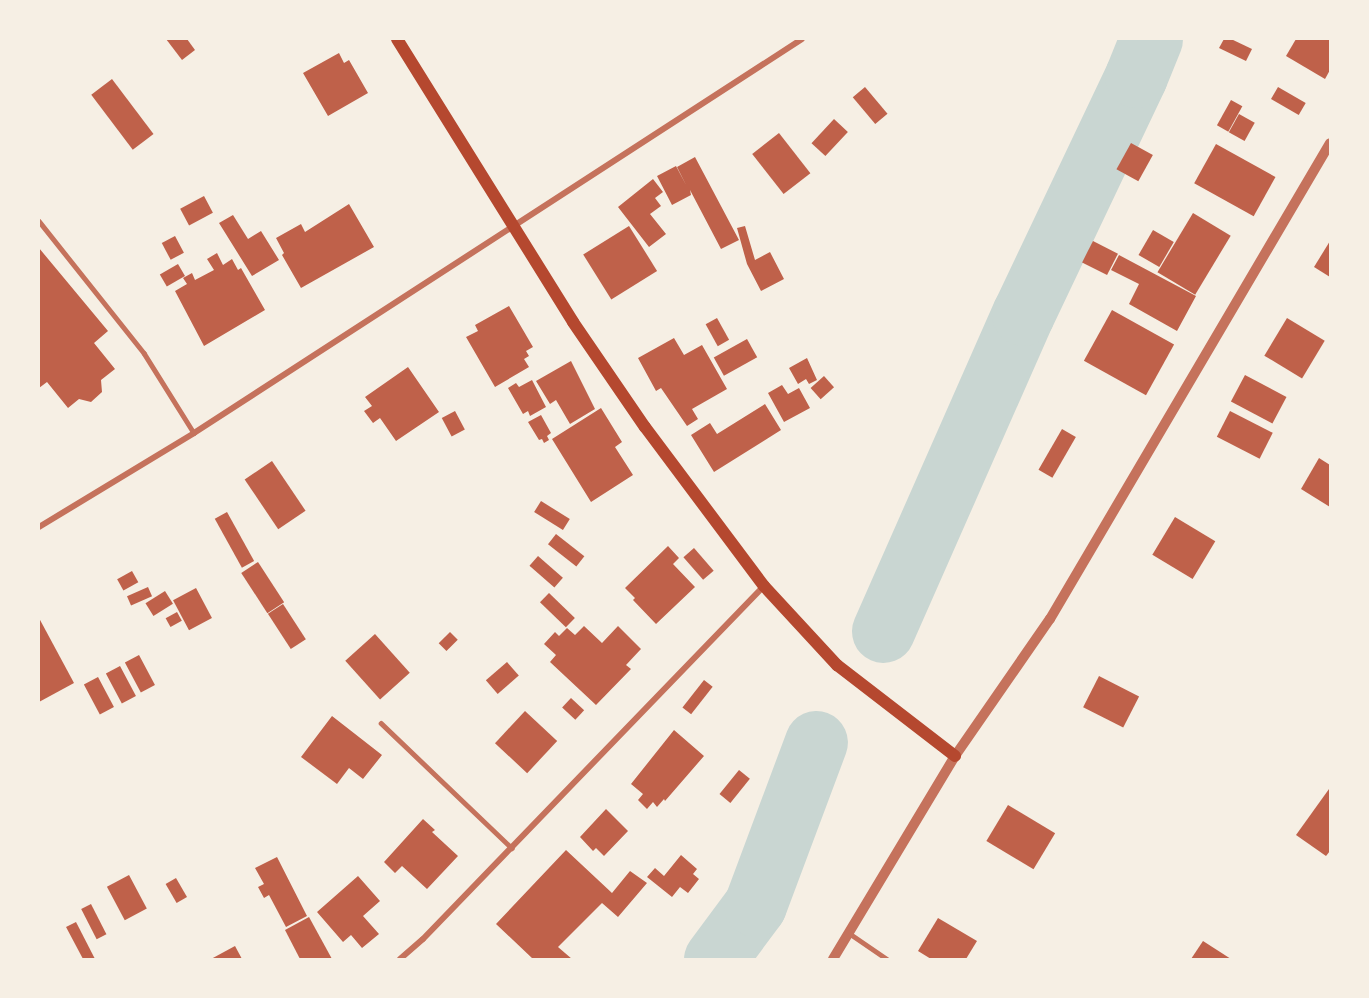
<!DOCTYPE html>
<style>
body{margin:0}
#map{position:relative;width:1369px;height:998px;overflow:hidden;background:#f6efe4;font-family:"PT Sans",sans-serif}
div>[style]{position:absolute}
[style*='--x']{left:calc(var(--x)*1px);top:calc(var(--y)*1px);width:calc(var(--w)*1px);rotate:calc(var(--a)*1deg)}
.river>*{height:63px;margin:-31.5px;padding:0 31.5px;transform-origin:31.5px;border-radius:31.5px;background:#c9d6d2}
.building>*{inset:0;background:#bf614a;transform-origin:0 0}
.service>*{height:4.5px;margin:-2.25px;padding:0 2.25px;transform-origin:2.25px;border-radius:2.25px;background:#c5725c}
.minor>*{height:6px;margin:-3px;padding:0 3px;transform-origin:3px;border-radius:3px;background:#c5725c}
.tertiary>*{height:10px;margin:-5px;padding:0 5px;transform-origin:5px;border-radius:5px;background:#c5725c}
.secondary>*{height:12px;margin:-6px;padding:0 6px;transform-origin:6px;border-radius:6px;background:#b5482f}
span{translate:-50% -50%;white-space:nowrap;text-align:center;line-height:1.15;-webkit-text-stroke:6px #f6efe4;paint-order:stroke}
.frame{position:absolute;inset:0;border:40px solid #f6efe4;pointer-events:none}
</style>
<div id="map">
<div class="river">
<div style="--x:883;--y:631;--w:347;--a:-66.2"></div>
<div style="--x:1023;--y:314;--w:263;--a:-64.6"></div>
<div style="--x:1136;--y:76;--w:40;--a:-68"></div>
<div style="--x:715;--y:959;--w:67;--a:-53.5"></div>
<div style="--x:755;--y:905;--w:174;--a:-69.5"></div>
</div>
<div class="building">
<div style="clip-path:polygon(166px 39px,187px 39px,195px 50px,182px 60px)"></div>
<div style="clip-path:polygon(1224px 39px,1231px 39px,1252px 49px,1246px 61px,1219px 48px)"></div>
<div style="clip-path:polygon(1296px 39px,1330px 39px,1330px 70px,1325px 79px,1286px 56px)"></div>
<div style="clip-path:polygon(339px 53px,344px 63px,349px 60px,368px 93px,328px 116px,303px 73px)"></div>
<div style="left:112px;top:79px;width:69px;height:26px;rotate:53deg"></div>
<div style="left:865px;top:87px;width:35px;height:16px;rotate:50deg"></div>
<div style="left:1278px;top:87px;width:32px;height:14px;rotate:30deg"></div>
<div style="left:1231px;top:100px;width:13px;height:29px;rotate:29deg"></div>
<div style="left:1239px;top:114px;width:18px;height:21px;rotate:29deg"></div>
<div style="left:834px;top:119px;width:19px;height:33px;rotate:43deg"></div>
<div style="left:779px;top:133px;width:51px;height:34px;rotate:52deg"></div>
<div style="left:1131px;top:143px;width:25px;height:30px;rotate:29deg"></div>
<div style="left:1216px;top:144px;width:68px;height:45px;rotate:29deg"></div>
<div style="clip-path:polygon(695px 157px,739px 240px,721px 249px,690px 190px,691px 195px,672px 205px,657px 176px,676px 166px,686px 185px,677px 167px)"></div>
<div style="clip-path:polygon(653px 179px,663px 192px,655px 198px,661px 206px,650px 214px,666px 234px,649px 247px,618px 207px)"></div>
<div style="left:204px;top:196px;width:19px;height:27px;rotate:62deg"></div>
<div style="clip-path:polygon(349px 204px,374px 247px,301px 288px,282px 255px,284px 253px,276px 238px,301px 224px,305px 232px)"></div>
<div style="left:1193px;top:213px;width:44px;height:69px;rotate:31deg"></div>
<div style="clip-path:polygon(233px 215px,248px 239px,261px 231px,279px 260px,252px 276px,219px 223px)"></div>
<div style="left:629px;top:226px;width:53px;height:54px;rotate:58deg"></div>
<div style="clip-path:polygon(745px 226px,755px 260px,770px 252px,784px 279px,761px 291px,747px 264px,737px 228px)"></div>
<div style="left:1153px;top:230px;width:24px;height:29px;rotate:30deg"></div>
<div style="left:175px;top:236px;width:19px;height:15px;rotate:62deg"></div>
<div style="left:1093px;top:241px;width:28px;height:24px;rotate:27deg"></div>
<div style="clip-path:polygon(1330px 241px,1330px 277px,1314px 267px)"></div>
<div style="clip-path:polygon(39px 248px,108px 331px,94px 343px,115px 369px,101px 380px,102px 392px,91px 402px,79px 399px,68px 408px,47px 382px,39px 388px)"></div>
<div style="clip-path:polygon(217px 253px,223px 265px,232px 259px,238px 270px,241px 268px,265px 310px,204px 346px,175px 291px,187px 284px,183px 278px,192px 273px,195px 280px,214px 270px,207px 259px)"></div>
<div style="clip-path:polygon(1119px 255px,1196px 296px,1177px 331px,1129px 304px,1139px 284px,1111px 270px)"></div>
<div style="left:178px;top:264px;width:14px;height:21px;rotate:60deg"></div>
<div style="clip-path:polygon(509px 306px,533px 347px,526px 351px,529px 356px,524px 359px,529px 367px,495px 387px,466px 337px,478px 331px,475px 325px)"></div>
<div style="left:1112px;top:310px;width:71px;height:58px;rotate:29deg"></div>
<div style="left:717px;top:318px;width:25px;height:13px;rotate:61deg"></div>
<div style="left:1287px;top:318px;width:44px;height:44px;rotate:31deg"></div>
<div style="clip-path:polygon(674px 338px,684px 355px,702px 345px,727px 389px,692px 409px,698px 419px,687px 426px,661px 388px,656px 391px,638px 358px)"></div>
<div style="left:747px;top:339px;width:21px;height:38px;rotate:61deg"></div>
<div style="clip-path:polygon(807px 358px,817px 380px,809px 384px,806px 379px,798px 384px,789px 368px)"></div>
<div style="clip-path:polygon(571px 361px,595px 409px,570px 424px,556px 400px,550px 404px,536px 381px)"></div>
<div style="clip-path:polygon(408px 367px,439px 412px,396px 441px,380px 418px,373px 423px,364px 411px,372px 406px,365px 397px)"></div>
<div style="left:1245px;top:375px;width:47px;height:30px;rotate:28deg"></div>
<div style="left:824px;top:376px;width:15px;height:18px;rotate:48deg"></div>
<div style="clip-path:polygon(532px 380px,546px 407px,530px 416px,528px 411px,523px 414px,508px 388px,516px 383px,519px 387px)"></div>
<div style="clip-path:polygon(782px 385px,788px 394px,799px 388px,810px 408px,784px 422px,768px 393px)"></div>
<div style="clip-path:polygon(765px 404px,781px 430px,714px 472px,691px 435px,710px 423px,717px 434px)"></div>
<div style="clip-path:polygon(601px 408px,622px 442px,615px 447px,633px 475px,591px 502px,552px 439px)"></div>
<div style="left:455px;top:411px;width:21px;height:15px;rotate:62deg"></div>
<div style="left:1230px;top:411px;width:48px;height:29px;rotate:27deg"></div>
<div style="clip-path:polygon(541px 415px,551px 433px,547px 436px,549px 440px,544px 443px,542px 439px,539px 440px,528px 422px)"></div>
<div style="left:1062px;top:429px;width:16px;height:47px;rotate:30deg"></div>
<div style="clip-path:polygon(1319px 458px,1330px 465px,1330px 507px,1301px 489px)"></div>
<div style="left:272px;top:461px;width:60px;height:33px;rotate:56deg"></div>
<div style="left:541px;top:501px;width:34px;height:13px;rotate:32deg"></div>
<div style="left:227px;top:512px;width:56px;height:14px;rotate:61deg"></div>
<div style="left:1175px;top:517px;width:47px;height:44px;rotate:31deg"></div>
<div style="left:556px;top:534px;width:36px;height:13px;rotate:38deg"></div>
<div style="clip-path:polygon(668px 546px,679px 558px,673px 564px,695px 587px,656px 624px,633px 600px,635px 598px,625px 588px)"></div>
<div style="left:694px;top:548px;width:30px;height:14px;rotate:49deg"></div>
<div style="left:538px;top:556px;width:33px;height:13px;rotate:41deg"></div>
<div style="left:258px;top:562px;width:48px;height:20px;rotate:57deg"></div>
<div style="left:132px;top:571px;width:13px;height:17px;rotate:61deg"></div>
<div style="left:148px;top:587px;width:10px;height:23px;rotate:66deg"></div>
<div style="left:196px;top:588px;width:34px;height:26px;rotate:62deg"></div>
<div style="left:165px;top:591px;width:15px;height:23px;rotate:58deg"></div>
<div style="left:549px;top:593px;width:36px;height:13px;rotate:44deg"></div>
<div style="left:283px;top:604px;width:42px;height:18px;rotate:57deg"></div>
<div style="left:177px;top:612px;width:10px;height:13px;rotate:61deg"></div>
<div style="clip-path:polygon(39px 618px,74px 683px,39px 702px)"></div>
<div style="clip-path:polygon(584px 626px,602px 643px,618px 626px,641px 649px,626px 665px,631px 669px,596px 705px,550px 662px,556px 655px,544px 644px,555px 632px,559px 636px,567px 628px,575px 635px)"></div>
<div style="left:450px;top:632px;width:11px;height:16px;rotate:45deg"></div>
<div style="left:375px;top:634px;width:52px;height:40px;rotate:48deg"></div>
<div style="left:139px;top:655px;width:34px;height:16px;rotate:62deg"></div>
<div style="left:507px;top:662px;width:18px;height:28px;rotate:49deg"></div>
<div style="left:120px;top:666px;width:34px;height:16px;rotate:62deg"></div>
<div style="left:1099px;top:676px;width:45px;height:35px;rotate:27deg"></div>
<div style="left:98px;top:677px;width:34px;height:16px;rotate:62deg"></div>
<div style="left:704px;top:680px;width:11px;height:35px;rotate:38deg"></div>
<div style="left:571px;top:698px;width:18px;height:13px;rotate:43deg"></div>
<div style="left:525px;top:711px;width:44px;height:44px;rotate:43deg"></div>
<div style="clip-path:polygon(332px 716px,382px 755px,363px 779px,349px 768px,337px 784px,301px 757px)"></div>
<div style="clip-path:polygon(674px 730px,704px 756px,665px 801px,664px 799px,657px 807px,653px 802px,647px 809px,638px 800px,643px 794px,631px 784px)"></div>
<div style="left:739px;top:770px;width:14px;height:31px;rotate:39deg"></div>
<div style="clip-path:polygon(1329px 789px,1330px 851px,1326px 856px,1296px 835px)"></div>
<div style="left:1008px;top:805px;width:55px;height:42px;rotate:31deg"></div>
<div style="clip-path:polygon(606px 809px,628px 831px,604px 856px,596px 848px,593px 851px,580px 837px)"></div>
<div style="clip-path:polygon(423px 819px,435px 830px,432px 832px,458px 856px,427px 889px,402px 866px,395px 873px,384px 862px)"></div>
<div style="clip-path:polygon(566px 850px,612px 893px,630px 871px,647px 883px,618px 917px,602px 903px,558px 947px,572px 959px,533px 959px,496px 924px)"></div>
<div style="clip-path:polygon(681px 855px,697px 869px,693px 874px,699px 879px,688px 893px,680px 887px,672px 897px,647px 877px,655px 868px,664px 876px)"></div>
<div style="clip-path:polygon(277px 857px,307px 916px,286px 927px,269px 895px,264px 898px,258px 887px,264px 884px,255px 868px)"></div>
<div style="left:129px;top:875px;width:38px;height:25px;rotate:62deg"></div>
<div style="clip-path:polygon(358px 876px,380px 901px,363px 916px,379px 934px,362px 948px,351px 935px,343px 942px,317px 912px)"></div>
<div style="left:176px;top:878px;width:22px;height:12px;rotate:60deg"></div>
<div style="left:91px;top:904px;width:34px;height:11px;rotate:63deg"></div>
<div style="clip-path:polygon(309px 917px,332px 959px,300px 959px,285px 930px)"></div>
<div style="clip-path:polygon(938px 918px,977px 941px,966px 959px,931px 959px,918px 951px)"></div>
<div style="clip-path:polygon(76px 922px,95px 959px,83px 959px,66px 927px)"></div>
<div style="clip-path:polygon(1203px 941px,1231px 959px,1191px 959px)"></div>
<div style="clip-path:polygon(235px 946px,242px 959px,211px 959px)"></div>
</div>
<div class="service">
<div style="--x:39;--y:221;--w:169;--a:51.5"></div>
<div style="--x:144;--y:353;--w:94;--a:58"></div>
<div style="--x:381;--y:723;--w:181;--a:43.7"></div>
<div style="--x:849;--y:933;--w:46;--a:34.4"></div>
</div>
<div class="minor">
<div style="--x:39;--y:527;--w:181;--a:-31.2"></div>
<div style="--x:194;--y:433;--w:724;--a:-32.94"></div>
<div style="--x:400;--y:959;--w:30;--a:-41"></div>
<div style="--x:423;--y:939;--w:491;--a:-46"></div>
</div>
<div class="tertiary">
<div style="--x:833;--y:959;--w:237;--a:-59"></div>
<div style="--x:955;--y:756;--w:167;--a:-55.3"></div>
<div style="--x:1050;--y:619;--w:552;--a:-59.53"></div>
</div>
<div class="secondary">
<div style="--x:397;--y:39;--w:333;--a:58.1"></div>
<div style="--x:573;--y:322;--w:127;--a:55.6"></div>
<div style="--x:645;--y:427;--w:199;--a:53.2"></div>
<div style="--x:764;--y:586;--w:108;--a:47.3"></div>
<div style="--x:837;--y:665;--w:149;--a:37.6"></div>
</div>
<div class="frame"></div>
</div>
